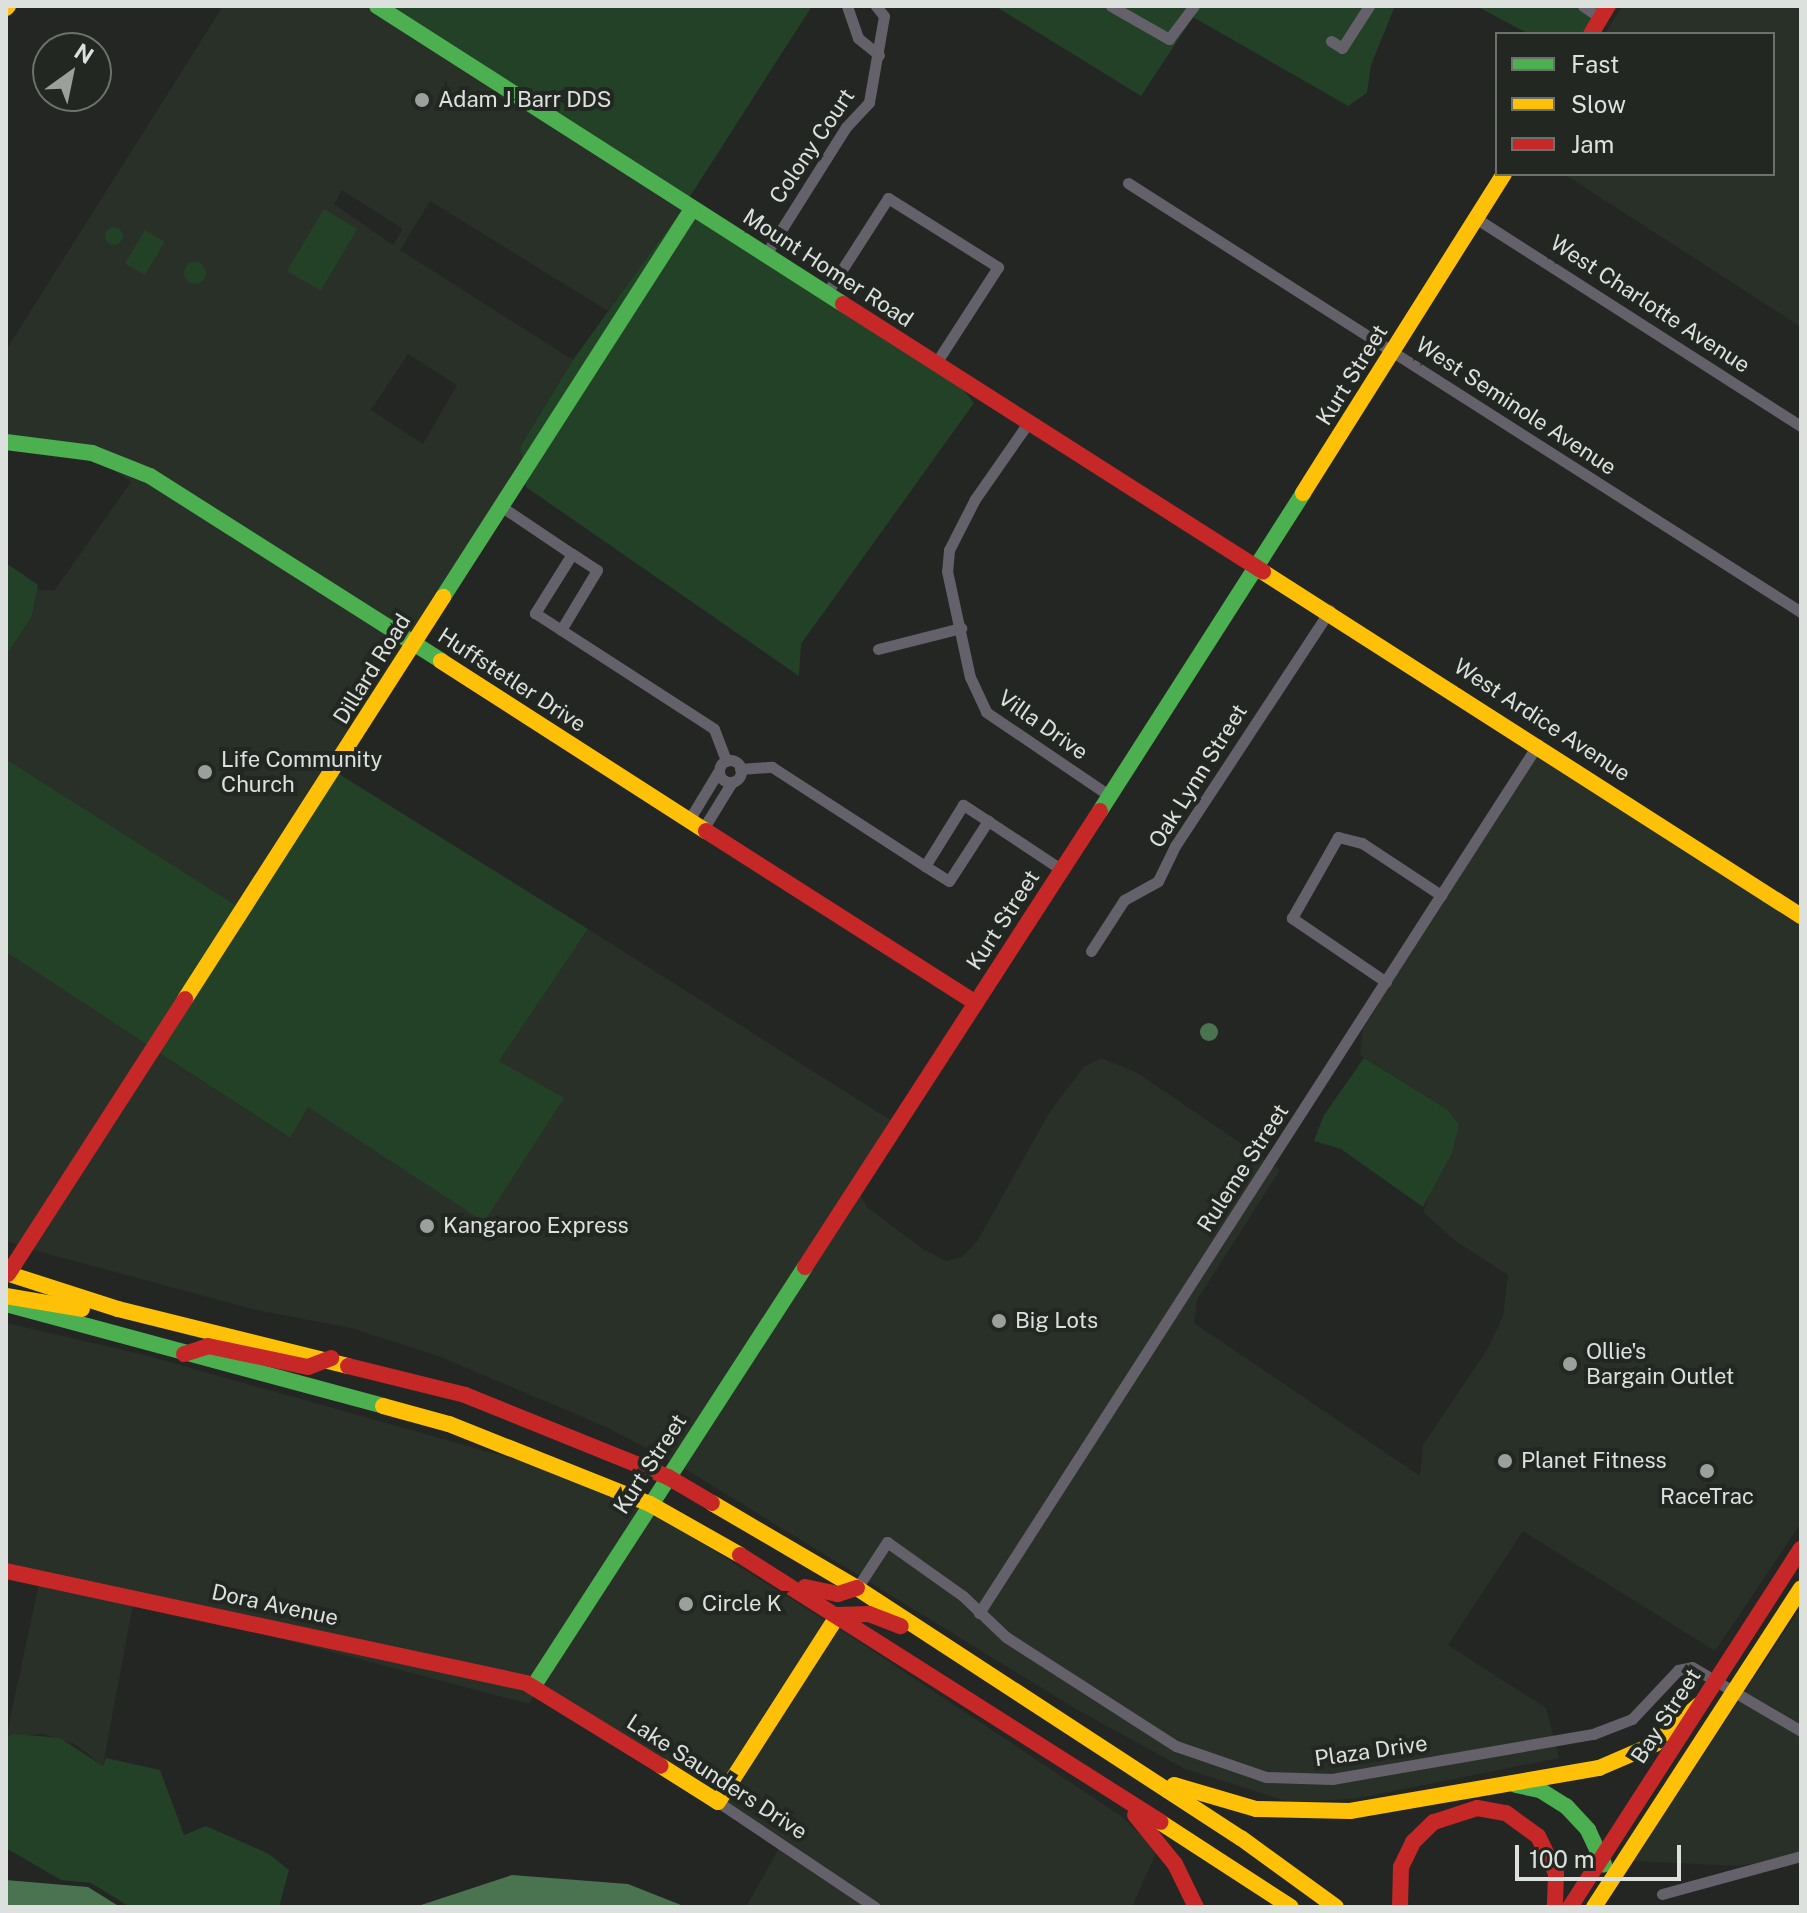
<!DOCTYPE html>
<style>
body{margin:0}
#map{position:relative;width:1807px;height:1913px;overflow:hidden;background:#232623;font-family:"Public Sans",sans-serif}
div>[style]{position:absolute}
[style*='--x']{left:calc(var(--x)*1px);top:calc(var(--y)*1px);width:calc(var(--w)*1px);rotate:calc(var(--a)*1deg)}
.built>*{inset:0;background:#283028;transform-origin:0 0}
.green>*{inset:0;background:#234127;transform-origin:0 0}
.round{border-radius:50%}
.water>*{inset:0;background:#4a734f}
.street>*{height:11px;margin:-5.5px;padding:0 5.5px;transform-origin:5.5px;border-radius:5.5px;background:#64616b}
.street>.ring{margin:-5.5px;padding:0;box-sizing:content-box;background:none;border:11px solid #64616b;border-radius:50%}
.fast>*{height:16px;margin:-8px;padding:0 8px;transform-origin:8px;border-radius:8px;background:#4caf50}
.slow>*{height:16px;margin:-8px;padding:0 8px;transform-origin:8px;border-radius:8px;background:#ffc107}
.jam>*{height:16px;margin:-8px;padding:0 8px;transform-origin:8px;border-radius:8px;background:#c62828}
.dots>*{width:22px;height:22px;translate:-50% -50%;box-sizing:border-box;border:4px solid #222722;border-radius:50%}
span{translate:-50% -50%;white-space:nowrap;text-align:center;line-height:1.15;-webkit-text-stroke:8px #222722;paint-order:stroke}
.poi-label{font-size:22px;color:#dde1de}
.left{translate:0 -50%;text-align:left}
.street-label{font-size:22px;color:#dde1de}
.frame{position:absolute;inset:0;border:8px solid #dde1de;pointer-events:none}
.legend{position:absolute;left:1495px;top:32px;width:280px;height:144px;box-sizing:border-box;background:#222722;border:2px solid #6d716d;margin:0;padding:10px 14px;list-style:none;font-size:24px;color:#dde1de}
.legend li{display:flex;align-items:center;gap:16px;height:40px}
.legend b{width:40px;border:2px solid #6d716d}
.north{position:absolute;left:32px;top:32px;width:80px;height:80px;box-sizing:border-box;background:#222722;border:2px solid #6d716d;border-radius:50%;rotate:33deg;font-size:22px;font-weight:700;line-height:32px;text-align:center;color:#dde1de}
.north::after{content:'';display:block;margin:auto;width:28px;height:36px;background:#9ca09d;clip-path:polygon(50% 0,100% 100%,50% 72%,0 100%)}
.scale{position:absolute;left:1515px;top:1845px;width:166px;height:36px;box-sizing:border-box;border:4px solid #dde1de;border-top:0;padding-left:10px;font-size:24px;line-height:28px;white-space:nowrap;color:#dde1de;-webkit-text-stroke:6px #222722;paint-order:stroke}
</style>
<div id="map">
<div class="built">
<div style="clip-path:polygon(evenodd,223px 6px,365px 6px,682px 209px,608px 311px,430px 201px,400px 250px,573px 360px,520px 447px,523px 464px,413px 635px,153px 470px,6px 436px,6px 350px,223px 6px,342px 190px,403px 229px,393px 245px,334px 204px,342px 190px,223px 6px,408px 354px,457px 385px,423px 444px,371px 410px,408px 354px)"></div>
<div style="clip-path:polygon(1622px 6px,1801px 6px,1801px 327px,1564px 174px,1773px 174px,1773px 34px,1605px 34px)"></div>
<div style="clip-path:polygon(105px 464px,136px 476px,406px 646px,240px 908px,6px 759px,6px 656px,32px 616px,37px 589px,54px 591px,131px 482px)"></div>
<div style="clip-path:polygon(1531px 754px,1557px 766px,1801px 923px,1801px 1523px,1715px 1651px,1523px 1531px,1448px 1645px,1546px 1708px,1559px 1758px,1354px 1799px,1289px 1802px,1185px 1769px,1076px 1709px,682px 1467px,859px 1194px,868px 1208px,923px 1249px,946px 1261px,962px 1257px,978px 1240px,1049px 1113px,1084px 1067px,1101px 1058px,1136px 1072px,1280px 1170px,1197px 1300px,1194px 1323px,1420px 1476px,1423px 1445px,1487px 1350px,1503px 1316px,1508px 1275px,1454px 1240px,1423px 1212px,1436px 1179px,1447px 1109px,1360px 1055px,1363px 1029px)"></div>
<div style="clip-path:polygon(588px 929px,892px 1121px,671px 1461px,604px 1426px,438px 1356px,351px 1328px,252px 1309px,30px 1249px,158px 1052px,289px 1138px,308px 1106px,484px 1222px,498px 1062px)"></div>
<div style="clip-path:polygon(6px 952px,149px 1046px,19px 1245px,6px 1241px)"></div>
<div style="clip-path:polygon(6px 1323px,141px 1354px,556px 1471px,642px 1507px,532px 1679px,6px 1565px)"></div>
<div style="left:652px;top:1512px;width:207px;height:204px;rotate:32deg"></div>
<div style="clip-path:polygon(39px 1584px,133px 1604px,103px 1766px,75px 1744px,43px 1734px,6px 1737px)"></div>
<div style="clip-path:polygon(1801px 1607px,1801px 1855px,1738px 1866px,1633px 1861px)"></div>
<div style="clip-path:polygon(219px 1622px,523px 1689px,535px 1695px,529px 1704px)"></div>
<div style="clip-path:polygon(837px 1627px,1121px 1816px,1157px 1851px,1132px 1907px,746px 1907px,782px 1843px,724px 1804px)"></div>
</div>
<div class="green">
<div style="clip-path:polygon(389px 6px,812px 6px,689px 198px)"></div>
<div style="clip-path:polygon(995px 6px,1395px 6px,1371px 65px,1367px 93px,1348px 106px,1193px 17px,1141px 96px)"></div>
<div style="clip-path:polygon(1476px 6px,1602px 6px,1585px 34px,1529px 34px)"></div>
<div style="left:324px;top:209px;width:39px;height:72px;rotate:31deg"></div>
<div style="clip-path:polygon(682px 209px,685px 210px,523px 464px,520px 447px,573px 360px)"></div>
<div style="clip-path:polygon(694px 217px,962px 388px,974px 403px,801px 644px,799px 676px,526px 487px,525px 481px)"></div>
<div class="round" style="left:105px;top:227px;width:18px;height:18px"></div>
<div style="left:145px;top:230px;width:23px;height:39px;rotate:31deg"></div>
<div class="round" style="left:184px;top:262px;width:22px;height:22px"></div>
<div style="clip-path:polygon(6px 563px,38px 585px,32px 616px,6px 656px)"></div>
<div style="clip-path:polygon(6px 759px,240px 908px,149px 1046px,6px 952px)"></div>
<div style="clip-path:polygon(339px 774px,588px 929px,499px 1061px,564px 1098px,484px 1222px,308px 1107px,290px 1138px,158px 1052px)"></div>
<div style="clip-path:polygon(1364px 1058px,1447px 1109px,1459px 1125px,1452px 1153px,1423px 1207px,1341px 1149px,1314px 1141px,1324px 1115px)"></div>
<div style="clip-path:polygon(14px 1734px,60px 1738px,103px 1766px,106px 1758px,160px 1770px,184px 1835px,206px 1826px,269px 1854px,289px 1870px,279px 1907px,130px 1907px,91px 1883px,61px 1880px,6px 1848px,6px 1737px)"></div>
</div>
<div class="water">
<div class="round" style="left:1200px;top:1023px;width:18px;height:18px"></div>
<div style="clip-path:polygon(512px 1875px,628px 1884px,686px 1907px,415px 1907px)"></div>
<div style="clip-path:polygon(6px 1880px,88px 1887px,120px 1907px,6px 1907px)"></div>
</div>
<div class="street">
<div style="--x:847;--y:6;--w:34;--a:71"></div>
<div style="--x:858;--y:38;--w:27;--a:39"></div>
<div style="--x:1111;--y:6;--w:67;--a:29.6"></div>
<div style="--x:1169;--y:39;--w:41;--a:-52.9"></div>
<div style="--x:1583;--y:6;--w:22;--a:34"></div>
<div style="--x:1331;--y:41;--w:13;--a:32"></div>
<div style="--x:1342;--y:48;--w:50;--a:-57.3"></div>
<div style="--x:1128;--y:183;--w:798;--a:32.52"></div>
<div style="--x:1477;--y:219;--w:384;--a:32.6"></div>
<div style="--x:766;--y:254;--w:150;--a:-57.8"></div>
<div style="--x:846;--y:127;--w:34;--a:-47"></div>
<div style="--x:869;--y:102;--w:87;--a:-80.1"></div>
<div style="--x:884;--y:16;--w:13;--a:-129"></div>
<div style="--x:827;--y:293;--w:113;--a:-57.3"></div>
<div style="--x:888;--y:198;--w:130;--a:32.1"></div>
<div style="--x:998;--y:267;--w:114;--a:122.9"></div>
<div style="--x:1028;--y:423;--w:93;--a:124.9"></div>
<div style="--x:975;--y:499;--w:57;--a:117"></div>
<div style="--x:949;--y:550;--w:21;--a:95"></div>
<div style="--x:947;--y:571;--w:108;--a:77.8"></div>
<div style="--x:970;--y:677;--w:38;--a:65"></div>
<div style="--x:986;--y:712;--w:150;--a:34.1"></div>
<div style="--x:502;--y:507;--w:84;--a:33.9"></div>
<div style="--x:561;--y:630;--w:70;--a:-59"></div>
<div style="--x:597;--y:570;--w:30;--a:-147"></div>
<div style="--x:572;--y:554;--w:70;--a:122.1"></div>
<div style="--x:535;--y:613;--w:213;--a:32.9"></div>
<div style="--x:714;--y:729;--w:34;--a:69"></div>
<div style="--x:878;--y:649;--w:86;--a:-14.2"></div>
<div class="ring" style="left:719px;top:760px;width:11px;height:11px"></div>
<div style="--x:740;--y:769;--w:32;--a:-4"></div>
<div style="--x:772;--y:767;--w:182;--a:32.9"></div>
<div style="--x:925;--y:866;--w:28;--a:32"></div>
<div style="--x:949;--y:881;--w:72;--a:-57"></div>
<div style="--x:988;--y:821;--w:30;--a:-147"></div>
<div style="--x:963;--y:805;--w:72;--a:121.9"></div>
<div style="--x:689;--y:820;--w:56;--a:-58.9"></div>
<div style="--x:988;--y:821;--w:89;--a:33.5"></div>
<div style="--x:703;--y:829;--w:55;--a:-58.3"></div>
<div style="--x:1091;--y:951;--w:61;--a:-57.1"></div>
<div style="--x:1124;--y:900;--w:39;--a:-29"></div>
<div style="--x:1158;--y:881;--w:39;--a:-64"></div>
<div style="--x:1175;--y:846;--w:282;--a:-56.7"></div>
<div style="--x:1386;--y:982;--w:114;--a:-145.8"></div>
<div style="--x:1292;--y:918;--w:93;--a:-60.4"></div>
<div style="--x:1338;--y:837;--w:25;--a:14"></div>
<div style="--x:1362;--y:843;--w:95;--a:33.4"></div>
<div style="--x:857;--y:1588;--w:55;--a:-56.9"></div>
<div style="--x:887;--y:1542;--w:93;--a:35.4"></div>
<div style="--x:963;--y:1596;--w:59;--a:43.6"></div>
<div style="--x:1006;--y:1637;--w:202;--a:32.7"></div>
<div style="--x:1176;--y:1746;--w:95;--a:19"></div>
<div style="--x:1266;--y:1777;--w:66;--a:1.7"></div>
<div style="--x:1332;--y:1779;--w:265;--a:-9.8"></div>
<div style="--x:1593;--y:1734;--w:42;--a:-21"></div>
<div style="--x:1632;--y:1719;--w:67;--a:-46.8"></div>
<div style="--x:1678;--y:1670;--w:14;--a:-12"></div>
<div style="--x:1692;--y:1667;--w:126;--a:30.4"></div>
<div style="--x:979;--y:1613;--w:1033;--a:-57.25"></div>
<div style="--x:718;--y:1802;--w:189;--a:33.8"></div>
<div style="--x:1662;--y:1894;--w:144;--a:-15.3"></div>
</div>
<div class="fast">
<div style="--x:377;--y:6;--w:553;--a:32.6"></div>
<div style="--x:6;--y:442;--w:87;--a:7.3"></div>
<div style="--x:92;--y:453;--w:62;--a:21.6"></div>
<div style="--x:150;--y:476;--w:345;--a:32.4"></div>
<div style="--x:443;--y:597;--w:462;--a:-57.3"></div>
<div style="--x:1100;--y:811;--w:377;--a:-57.4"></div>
<div style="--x:6;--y:1304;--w:391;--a:15.1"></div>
<div style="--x:533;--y:1687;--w:500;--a:-57.07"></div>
<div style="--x:1516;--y:1785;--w:25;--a:12"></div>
<div style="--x:1540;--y:1790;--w:31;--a:32"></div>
<div style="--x:1566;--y:1806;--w:33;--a:47"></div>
<div style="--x:1588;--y:1830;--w:38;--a:65"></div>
</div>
<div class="slow">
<div style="--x:6;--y:8;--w:3;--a:-45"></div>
<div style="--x:1303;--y:493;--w:377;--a:-57.8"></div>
<div style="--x:1263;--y:572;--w:639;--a:32.6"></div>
<div style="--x:441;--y:661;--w:315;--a:32.7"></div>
<div style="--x:185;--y:999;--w:478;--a:-57.3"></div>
<div style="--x:6;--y:1273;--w:118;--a:17.8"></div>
<div style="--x:118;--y:1309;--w:237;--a:13.9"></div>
<div style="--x:6;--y:1296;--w:77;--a:9.7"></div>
<div style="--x:383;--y:1406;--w:68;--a:15.3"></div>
<div style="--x:449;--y:1424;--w:216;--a:21.7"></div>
<div style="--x:650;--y:1504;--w:103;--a:29.5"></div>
<div style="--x:712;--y:1503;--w:168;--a:30.4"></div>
<div style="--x:857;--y:1588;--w:458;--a:33.1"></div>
<div style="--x:1241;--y:1838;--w:117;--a:36"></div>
<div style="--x:661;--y:1766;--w:67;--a:32.3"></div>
<div style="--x:718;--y:1802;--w:222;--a:-57.3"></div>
<div style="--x:1174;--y:1785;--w:85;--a:16.3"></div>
<div style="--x:1256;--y:1809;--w:94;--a:1.2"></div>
<div style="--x:1350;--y:1811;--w:253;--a:-9.8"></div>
<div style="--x:1599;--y:1768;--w:61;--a:-23.2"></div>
<div style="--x:1655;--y:1744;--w:59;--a:-41.6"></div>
<div style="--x:1160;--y:1822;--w:156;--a:33"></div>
<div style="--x:1594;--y:1907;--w:380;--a:-57"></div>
</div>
<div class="jam">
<div style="--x:1591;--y:34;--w:33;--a:-59"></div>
<div style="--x:843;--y:304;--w:498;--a:32.5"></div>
<div style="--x:706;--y:831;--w:320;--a:32.5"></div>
<div style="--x:805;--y:1267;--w:543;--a:-57.1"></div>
<div style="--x:8;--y:1274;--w:327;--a:-57.2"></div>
<div style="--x:184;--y:1354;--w:25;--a:-18"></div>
<div style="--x:208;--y:1346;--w:102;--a:11.9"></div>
<div style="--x:308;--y:1367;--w:25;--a:-21"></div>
<div style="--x:348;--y:1366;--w:121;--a:13.9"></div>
<div style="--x:465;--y:1395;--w:219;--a:22"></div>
<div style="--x:668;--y:1477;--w:51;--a:30.6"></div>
<div style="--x:740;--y:1555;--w:498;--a:32.4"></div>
<div style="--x:6;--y:1571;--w:532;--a:12.15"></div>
<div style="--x:526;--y:1683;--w:158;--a:31.6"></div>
<div style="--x:805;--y:1587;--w:34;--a:12"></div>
<div style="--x:838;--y:1594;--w:20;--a:-18"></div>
<div style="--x:838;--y:1615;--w:31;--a:-2"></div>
<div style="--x:869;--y:1614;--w:34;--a:21"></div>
<div style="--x:1135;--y:1815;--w:63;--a:50.8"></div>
<div style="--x:1175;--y:1864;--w:48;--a:64"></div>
<div style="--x:1400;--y:1907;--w:40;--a:-88.6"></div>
<div style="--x:1401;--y:1867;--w:28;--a:-64"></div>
<div style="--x:1413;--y:1842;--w:29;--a:-44"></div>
<div style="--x:1434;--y:1822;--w:45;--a:-18"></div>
<div style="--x:1477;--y:1808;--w:29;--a:10"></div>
<div style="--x:1506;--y:1813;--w:39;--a:36"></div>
<div style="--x:1538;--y:1836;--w:41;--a:64.1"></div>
<div style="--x:1556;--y:1873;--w:34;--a:92"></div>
<div style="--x:1570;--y:1907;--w:426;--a:-57.2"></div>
</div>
<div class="dots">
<div style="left:422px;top:100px;background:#9ca09d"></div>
<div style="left:205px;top:772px;background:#9ca09d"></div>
<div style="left:427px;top:1226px;background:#9ca09d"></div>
<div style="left:999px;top:1321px;background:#9ca09d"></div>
<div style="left:1570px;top:1364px;background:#9ca09d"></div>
<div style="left:1505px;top:1461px;background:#9ca09d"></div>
<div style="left:1707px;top:1471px;background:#9ca09d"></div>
<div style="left:686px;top:1604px;background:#9ca09d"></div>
</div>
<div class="poi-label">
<span class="left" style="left:438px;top:100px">Adam J Barr DDS</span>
<span class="left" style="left:221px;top:772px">Life Community<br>Church</span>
<span class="left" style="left:443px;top:1226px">Kangaroo Express</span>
<span class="left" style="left:1015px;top:1321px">Big Lots</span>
<span class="left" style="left:1586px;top:1364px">Ollie's<br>Bargain Outlet</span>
<span class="left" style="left:1521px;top:1461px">Planet Fitness</span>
<span style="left:1707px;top:1497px">RaceTrac</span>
<span class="left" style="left:702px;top:1604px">Circle K</span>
</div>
<div class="street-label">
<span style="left:812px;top:146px;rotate:-56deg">Colony Court</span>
<span style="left:828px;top:268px;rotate:33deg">Mount Homer Road</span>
<span style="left:1650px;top:304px;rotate:33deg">West Charlotte Avenue</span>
<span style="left:1352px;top:375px;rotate:-58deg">Kurt Street</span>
<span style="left:1516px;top:406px;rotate:33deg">West Seminole Avenue</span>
<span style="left:372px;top:669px;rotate:-58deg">Dillard Road</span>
<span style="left:512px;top:680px;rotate:33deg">Huffstetler Drive</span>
<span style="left:1542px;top:720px;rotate:33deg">West Ardice Avenue</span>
<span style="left:1043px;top:725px;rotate:35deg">Villa Drive</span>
<span style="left:1198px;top:776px;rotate:-58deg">Oak Lynn Street</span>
<span style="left:1003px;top:920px;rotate:-57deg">Kurt Street</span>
<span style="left:1243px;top:1168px;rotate:-57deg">Ruleme Street</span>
<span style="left:650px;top:1464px;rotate:-57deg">Kurt Street</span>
<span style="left:275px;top:1605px;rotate:12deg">Dora Avenue</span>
<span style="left:1666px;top:1716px;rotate:-57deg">Bay Street</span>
<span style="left:1371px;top:1751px;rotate:-8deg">Plaza Drive</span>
<span style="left:717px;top:1777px;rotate:33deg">Lake Saunders Drive</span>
</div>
<div class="frame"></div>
<ul class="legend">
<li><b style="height:10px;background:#4caf50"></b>Fast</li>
<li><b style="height:10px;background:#ffc107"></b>Slow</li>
<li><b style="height:10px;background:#c62828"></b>Jam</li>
</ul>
<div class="north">N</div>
<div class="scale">100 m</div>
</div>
